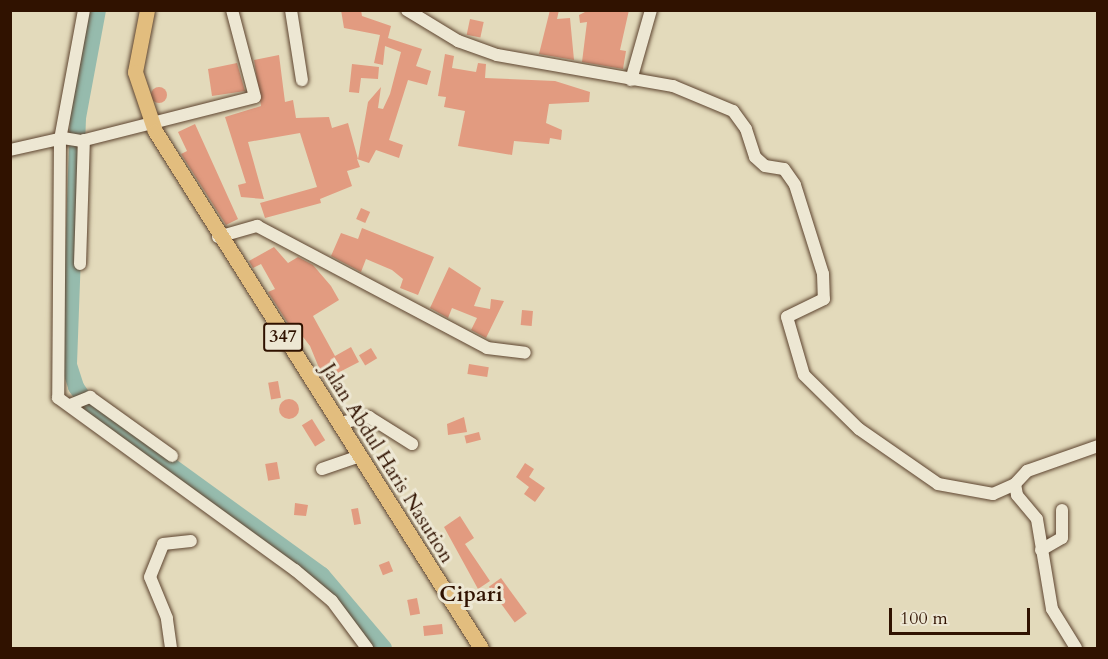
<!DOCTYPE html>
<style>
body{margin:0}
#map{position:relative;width:1108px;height:659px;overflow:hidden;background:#e3dabb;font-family:Cardo,serif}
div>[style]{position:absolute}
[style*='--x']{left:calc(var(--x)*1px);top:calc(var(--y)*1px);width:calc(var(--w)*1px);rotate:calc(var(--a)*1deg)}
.river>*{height:16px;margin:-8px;padding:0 8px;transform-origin:8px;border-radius:8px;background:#96bbad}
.building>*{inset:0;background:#e29b80;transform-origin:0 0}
.round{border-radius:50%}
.roads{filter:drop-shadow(0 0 2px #5d442f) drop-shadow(0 0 2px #5d442f)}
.minor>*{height:12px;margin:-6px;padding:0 6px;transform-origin:6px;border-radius:6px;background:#ede7d3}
.major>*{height:15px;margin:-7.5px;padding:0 7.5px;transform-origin:7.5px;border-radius:7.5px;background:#e2bd7e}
span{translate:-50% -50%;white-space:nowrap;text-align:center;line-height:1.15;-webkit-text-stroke:6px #ede7d3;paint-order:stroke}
.shield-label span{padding:2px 4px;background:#ede7d3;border:2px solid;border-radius:4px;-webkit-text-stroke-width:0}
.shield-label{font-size:18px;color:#301200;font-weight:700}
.street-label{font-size:20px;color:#301200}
.quarter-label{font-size:22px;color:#301200;font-weight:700}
.frame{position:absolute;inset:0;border:12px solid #301200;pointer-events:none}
.scale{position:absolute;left:889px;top:608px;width:141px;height:27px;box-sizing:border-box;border:3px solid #301200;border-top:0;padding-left:8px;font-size:18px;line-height:21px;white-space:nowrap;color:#301200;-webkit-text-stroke:4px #ede7d3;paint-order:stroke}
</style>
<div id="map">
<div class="river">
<div style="--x:98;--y:10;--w:110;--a:100.5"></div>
<div style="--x:78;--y:118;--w:247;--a:92.1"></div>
<div style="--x:69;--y:365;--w:23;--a:72"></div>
<div style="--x:76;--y:387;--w:24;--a:55"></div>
<div style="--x:90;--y:407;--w:286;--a:35.9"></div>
<div style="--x:322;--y:575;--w:96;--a:49.7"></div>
</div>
<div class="building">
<div style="clip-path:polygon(341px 10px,361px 10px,362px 16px,391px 26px,388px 38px,422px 49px,416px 66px,431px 71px,427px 85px,408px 80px,389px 140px,403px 145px,399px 158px,376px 150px,369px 163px,357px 159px,360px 167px,347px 171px,352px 186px,320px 199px,321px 203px,265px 218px,260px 203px,317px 187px,300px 133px,248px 142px,264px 199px,241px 197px,238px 185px,246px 183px,225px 117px,261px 106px,254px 60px,279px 55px,285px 102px,293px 100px,296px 118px,329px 117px,332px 128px,348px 123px,358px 159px,368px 102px,381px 87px,378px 108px,383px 109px,390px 94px,401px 52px,385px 46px,383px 65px,374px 63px,380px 35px,344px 28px)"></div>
<div style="clip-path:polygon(550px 10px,559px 10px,557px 19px,570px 18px,574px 60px,539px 54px)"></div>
<div style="clip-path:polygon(589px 10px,629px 10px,620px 50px,626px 51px,623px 69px,582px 62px,587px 22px,580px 23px,579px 15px)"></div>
<div style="left:470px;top:19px;width:14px;height:16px;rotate:12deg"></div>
<div style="clip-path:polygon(445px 54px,454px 56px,452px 68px,476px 72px,478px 63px,486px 64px,485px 78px,555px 81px,590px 92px,589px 102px,549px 104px,546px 123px,562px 130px,561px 140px,550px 138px,549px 144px,514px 141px,512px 155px,458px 146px,465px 111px,444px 107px,446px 97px,438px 96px)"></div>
<div style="clip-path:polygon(237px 63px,245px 91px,212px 96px,208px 69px)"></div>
<div style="clip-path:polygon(352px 64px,379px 67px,378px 79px,361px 78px,359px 93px,349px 92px)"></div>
<div class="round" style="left:151px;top:87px;width:16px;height:16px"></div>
<div style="clip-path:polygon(195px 124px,238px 219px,226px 225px,181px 154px,187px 151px,178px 132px)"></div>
<div style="left:361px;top:208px;width:10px;height:12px;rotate:24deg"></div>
<div style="clip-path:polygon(362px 228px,434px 257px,418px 295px,400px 288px,403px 279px,392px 270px,366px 259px,361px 272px,331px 256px,341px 233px,358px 239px)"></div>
<div style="clip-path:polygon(274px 247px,288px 263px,298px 257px,313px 265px,331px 286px,339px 300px,313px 316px,335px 356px,351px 347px,359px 362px,324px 380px,310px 346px,300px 333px,296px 336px,268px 292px,275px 289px,261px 264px,253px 268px,249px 261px)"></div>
<div style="clip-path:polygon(449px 267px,481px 288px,474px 306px,490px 309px,491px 299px,504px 301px,486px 338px,471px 330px,477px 318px,452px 308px,448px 318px,430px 308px)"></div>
<div style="left:522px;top:310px;width:11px;height:15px;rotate:5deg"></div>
<div style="left:371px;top:348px;width:12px;height:14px;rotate:59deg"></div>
<div style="left:469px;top:364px;width:20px;height:10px;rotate:9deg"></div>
<div style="left:278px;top:381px;width:17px;height:10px;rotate:80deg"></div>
<div class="round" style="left:279px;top:399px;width:20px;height:20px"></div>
<div style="clip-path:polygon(464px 417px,467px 432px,448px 435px,447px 424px)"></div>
<div style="left:312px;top:419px;width:25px;height:12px;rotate:58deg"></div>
<div style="left:479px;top:432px;width:8px;height:15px;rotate:76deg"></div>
<div style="left:277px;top:462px;width:17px;height:12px;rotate:80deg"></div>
<div style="clip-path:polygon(525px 463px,534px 469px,529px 477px,545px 488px,535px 502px,524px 494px,529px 487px,516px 477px)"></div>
<div style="clip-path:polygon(295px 503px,308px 505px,306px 516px,294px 515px)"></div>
<div style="left:358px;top:508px;width:16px;height:7px;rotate:79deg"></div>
<div style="clip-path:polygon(460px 516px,474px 538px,465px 544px,490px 581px,478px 589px,444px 527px)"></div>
<div style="left:389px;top:561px;width:11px;height:11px;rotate:68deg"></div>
<div style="left:501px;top:578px;width:44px;height:15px;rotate:54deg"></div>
<div style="left:417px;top:598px;width:16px;height:10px;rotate:79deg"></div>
<div style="left:442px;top:624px;width:10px;height:19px;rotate:84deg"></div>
</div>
<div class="roads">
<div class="minor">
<div style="--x:84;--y:10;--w:131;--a:100.5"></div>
<div style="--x:60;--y:139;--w:259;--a:90.4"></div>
<div style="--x:58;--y:398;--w:293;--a:36"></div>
<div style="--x:295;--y:570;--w:48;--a:40"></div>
<div style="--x:332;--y:601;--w:59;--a:53.3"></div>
<div style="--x:291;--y:10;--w:71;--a:81.1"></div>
<div style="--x:407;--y:10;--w:60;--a:31.3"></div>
<div style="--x:458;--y:41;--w:41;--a:19.7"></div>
<div style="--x:497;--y:55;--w:179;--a:10"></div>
<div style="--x:673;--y:86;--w:65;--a:22.6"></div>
<div style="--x:733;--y:111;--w:22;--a:54"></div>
<div style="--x:746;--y:129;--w:29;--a:72"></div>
<div style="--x:755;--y:157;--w:13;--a:42"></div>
<div style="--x:765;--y:166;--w:19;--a:9"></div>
<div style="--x:784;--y:169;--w:19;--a:55"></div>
<div style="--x:795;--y:185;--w:93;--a:72.5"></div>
<div style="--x:823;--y:274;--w:25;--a:88"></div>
<div style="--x:824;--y:299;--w:41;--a:154.1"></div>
<div style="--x:787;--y:317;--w:60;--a:73.7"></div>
<div style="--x:804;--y:375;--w:77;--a:44.5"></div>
<div style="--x:859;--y:429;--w:96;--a:34.8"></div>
<div style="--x:938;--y:484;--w:56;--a:10.3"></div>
<div style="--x:993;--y:494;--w:24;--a:-24"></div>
<div style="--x:631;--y:80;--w:73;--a:-74.1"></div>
<div style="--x:10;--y:150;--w:54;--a:-12.8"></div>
<div style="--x:63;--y:138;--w:18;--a:9"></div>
<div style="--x:81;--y:141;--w:179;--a:-14.2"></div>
<div style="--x:255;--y:97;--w:90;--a:-104.8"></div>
<div style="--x:218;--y:237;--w:41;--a:-15.8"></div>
<div style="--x:257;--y:226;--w:260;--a:27.9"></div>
<div style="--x:487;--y:348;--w:38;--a:7"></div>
<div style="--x:80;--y:264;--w:124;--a:-88.2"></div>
<div style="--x:70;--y:405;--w:22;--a:-22"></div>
<div style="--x:90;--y:397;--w:101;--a:35.7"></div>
<div style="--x:339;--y:423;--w:31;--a:-11"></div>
<div style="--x:369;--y:417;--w:51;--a:32.1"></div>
<div style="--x:322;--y:469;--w:40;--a:-18.9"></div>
<div style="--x:1041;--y:550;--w:24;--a:-30"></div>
<div style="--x:1062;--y:538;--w:28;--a:-90"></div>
<div style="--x:171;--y:648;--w:30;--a:-98"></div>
<div style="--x:167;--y:618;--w:44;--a:-112.5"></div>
<div style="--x:150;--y:577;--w:35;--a:-68"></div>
<div style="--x:163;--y:544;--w:28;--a:-6"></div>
<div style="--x:1076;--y:648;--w:46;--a:-121.6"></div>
<div style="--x:1052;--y:609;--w:91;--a:-99.5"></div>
<div style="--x:1037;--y:519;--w:31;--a:-130"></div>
<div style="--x:1017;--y:495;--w:11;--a:-100"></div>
<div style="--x:1015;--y:484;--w:18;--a:-47"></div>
<div style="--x:1027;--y:471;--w:75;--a:-19.4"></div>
</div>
<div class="major">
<div style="--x:147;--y:10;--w:63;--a:101"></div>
<div style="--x:135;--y:72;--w:62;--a:71.3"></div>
<div style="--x:155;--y:131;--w:611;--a:57.77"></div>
</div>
</div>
<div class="shield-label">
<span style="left:283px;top:337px">347</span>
</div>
<div class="street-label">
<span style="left:388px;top:463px;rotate:58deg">Jalan Abdul Haris Nasution</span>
</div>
<div class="quarter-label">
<span style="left:471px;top:595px">Cipari</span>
</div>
<div class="frame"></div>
<div class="scale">100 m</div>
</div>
